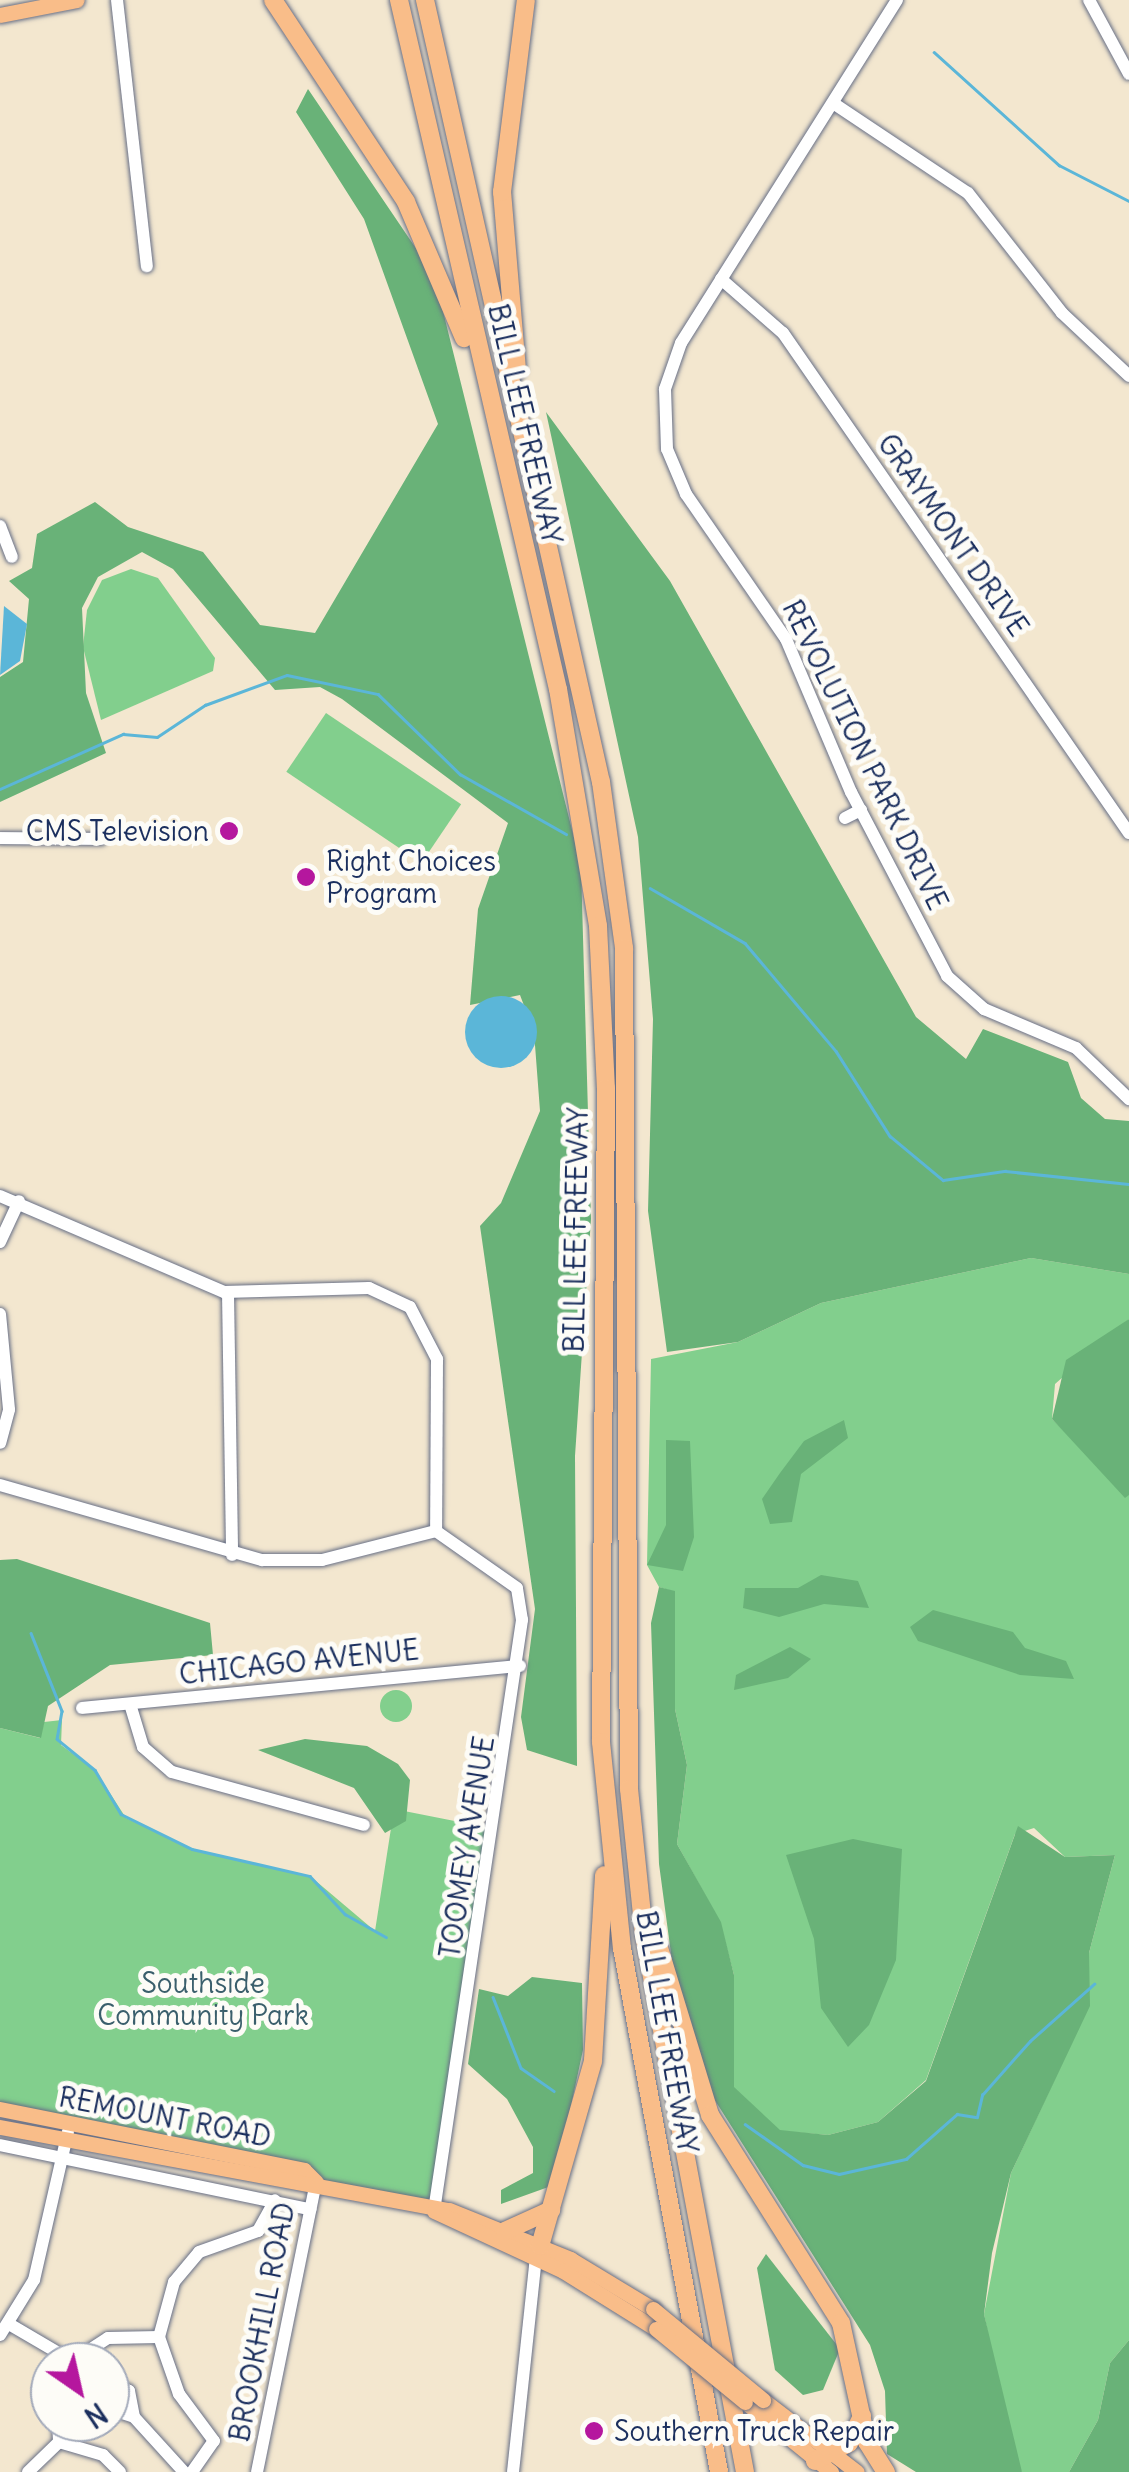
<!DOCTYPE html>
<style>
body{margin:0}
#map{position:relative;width:1129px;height:2472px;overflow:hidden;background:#f3e7cf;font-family:Delius,sans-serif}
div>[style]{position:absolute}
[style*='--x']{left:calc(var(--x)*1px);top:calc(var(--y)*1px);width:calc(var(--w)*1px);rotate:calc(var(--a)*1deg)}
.green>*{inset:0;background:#82cf8d;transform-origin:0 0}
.round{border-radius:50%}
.forest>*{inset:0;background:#69b278}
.water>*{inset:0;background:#5bb6d8}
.stream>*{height:2.5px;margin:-1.25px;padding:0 1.25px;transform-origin:1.25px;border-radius:1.25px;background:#5bb6d8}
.roads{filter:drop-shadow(0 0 2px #676f86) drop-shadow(0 0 2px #676f86)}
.minor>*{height:12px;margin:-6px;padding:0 6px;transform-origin:6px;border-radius:6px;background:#fff}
.major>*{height:15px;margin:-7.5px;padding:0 7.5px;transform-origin:7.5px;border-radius:7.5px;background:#f9bd89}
.highway>*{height:18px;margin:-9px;padding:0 9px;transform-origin:9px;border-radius:9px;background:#f9bd89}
.bridges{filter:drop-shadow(0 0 2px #676f86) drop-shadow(0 0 2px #676f86)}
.major-bridge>*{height:15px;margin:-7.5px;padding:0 7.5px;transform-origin:7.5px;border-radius:7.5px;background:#f9bd89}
.dots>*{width:28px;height:28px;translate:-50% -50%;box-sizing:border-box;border:5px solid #fdfcf7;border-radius:50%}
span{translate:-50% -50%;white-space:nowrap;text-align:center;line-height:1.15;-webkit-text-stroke:10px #fdfcf7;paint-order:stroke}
.street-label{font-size:28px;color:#1b2f5e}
.poi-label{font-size:28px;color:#1b2f5e}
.right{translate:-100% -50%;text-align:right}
.left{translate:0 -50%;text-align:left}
.park-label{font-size:28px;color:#3a5f6c}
.north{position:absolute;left:30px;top:2342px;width:100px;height:100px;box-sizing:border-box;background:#fdfcf7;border:2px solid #a3aaba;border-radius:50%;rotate:146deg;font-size:28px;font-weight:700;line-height:40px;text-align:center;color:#1b2f5e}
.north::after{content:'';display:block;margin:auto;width:35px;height:45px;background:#b5179e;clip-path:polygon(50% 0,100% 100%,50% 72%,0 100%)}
</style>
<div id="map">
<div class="green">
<div style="clip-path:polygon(131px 569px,158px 578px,215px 658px,213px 671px,101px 720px,83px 647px,87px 610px,102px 580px)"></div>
<div style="left:326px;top:713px;width:163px;height:71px;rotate:34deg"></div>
<div style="clip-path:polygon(1031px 1258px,1129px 1274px,1129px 1319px,1055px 1384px,1052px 1419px,1129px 1495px,1129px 2340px,1110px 2363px,1098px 2420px,1069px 2472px,1022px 2472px,1014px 2460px,984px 2314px,1011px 2173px,1086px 2012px,1089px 1953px,1115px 1855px,1065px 1857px,1034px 1828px,1015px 1834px,926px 2080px,878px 2122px,828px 2135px,780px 2131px,733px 2087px,734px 1975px,720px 1922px,677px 1844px,687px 1765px,675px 1709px,675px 1592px,659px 1587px,647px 1565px,651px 1359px,738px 1342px,821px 1303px)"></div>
<div class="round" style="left:380px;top:1690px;width:32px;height:32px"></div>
<div style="clip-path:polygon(62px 1720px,61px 1745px,95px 1770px,126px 1818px,192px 1849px,310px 1876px,375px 1931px,394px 1809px,495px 1829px,434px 2211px,0 2109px,0 1728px,40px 1738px,44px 1722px)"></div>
</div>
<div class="forest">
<div style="clip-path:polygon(308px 89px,434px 275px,581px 866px,591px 1219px,575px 1456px,577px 1766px,527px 1750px,521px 1717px,535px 1609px,480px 1226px,501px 1203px,540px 1111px,534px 1032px,520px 995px,470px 1005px,478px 909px,508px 823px,342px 699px,320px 687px,275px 690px,173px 569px,142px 552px,98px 577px,82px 608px,86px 693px,106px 753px,0 802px,0 677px,23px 662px,29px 599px,9px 581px,32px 568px,37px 534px,95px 502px,128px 527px,203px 552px,260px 625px,315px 633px,438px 424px,364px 219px,296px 112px)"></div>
<div style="clip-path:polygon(546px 412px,670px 581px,916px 1017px,966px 1059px,983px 1029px,1068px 1062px,1081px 1098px,1105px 1119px,1129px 1121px,1129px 1274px,1031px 1258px,821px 1303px,738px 1342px,667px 1352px,648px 1211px,653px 1019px,638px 837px)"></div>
<div style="clip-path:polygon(1129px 1319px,1129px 1495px,1125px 1498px,1052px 1419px,1066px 1360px)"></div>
<div style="clip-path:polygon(844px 1420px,848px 1438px,801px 1474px,792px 1522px,770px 1524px,762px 1499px,780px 1473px,804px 1441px)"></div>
<div style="clip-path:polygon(666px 1440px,690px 1441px,694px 1537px,683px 1571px,647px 1565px,666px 1525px)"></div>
<div style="clip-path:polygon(17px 1559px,210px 1623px,213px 1655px,110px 1665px,48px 1706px,41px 1738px,0 1728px,0 1560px)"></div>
<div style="clip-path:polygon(821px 1575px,858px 1581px,869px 1608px,824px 1604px,779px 1617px,743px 1608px,745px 1588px,798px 1588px)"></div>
<div style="clip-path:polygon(659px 1587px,675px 1591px,675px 1709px,687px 1765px,677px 1844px,721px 1922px,734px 1975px,734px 2087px,780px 2130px,828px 2135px,878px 2122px,926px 2081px,1018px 1826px,1065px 1857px,1115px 1855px,1089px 1953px,1090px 2006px,1011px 2173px,992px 2253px,984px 2314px,1022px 2472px,916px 2472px,887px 2454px,885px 2391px,870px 2345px,709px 2091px,672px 1961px,659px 1864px,651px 1623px)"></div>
<div style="clip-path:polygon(933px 1610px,1013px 1632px,1025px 1648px,1066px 1661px,1074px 1679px,1020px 1675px,918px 1641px,910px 1627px)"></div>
<div style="clip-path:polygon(790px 1647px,811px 1659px,788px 1678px,734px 1690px,736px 1675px)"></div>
<div style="clip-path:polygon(305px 1739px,367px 1746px,398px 1764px,410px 1780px,406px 1821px,385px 1833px,354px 1788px,258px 1750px)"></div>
<div style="clip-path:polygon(853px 1839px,902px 1849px,896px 1960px,869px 2025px,848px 2047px,821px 2008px,814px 1939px,786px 1855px)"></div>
<div style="clip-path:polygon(532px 1977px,582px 1983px,583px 2050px,554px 2185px,501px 2204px,501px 2190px,533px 2173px,533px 2147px,507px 2099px,468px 2064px,479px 1989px,508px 1996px)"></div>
<div style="clip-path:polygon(766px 2254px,840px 2349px,823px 2390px,803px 2395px,775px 2370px,757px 2268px)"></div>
<div style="clip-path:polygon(1129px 2340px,1129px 2472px,1069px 2472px,1098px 2420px,1110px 2363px)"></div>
</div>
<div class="water">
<div style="clip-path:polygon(4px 606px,27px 624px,20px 661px,0 675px)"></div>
<div class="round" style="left:465px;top:996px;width:72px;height:72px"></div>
</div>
<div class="stream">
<div style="--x:934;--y:52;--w:169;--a:42.1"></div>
<div style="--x:1059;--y:165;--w:79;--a:27.2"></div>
<div style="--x:0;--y:789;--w:135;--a:-24.1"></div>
<div style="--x:123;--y:734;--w:34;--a:5"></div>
<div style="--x:157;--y:737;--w:58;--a:-33.7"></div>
<div style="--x:205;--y:705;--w:87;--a:-20.1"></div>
<div style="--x:287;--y:675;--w:93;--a:11.8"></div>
<div style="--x:378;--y:694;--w:115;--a:44.3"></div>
<div style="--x:460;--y:774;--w:122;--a:29.5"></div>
<div style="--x:650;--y:888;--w:110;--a:30.1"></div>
<div style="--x:745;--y:943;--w:141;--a:49.9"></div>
<div style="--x:836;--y:1051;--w:101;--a:57.6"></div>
<div style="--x:890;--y:1136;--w:69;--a:39.7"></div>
<div style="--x:943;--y:1180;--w:63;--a:-8.3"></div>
<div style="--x:1005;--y:1171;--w:125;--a:6"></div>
<div style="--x:31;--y:1633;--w:84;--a:68.3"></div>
<div style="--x:62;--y:1711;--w:28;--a:100"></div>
<div style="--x:57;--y:1739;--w:49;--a:39.2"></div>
<div style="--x:95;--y:1770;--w:51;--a:59.4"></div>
<div style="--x:121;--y:1814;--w:79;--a:26.2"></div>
<div style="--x:192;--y:1849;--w:121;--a:12.9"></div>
<div style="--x:310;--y:1876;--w:52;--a:47.4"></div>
<div style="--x:345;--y:1914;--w:47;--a:29.3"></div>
<div style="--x:493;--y:1997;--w:76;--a:68.5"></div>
<div style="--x:521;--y:2068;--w:40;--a:34.9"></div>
<div style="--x:745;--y:2124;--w:71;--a:35.3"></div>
<div style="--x:803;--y:2165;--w:37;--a:14"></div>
<div style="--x:839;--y:2174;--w:69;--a:-12.6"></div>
<div style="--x:906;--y:2159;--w:68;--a:-41.4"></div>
<div style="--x:957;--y:2114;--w:20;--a:9"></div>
<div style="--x:977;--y:2117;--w:23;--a:-77"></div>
<div style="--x:982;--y:2095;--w:72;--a:-48.4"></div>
<div style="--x:1030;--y:2041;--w:86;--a:-41.7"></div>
</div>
<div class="roads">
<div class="minor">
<div style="--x:117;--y:0;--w:268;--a:83.6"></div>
<div style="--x:897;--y:0;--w:405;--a:122.2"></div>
<div style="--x:681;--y:343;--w:49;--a:109.2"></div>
<div style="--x:665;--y:389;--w:60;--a:88.1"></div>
<div style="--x:667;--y:449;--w:49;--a:67.1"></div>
<div style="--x:686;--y:494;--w:176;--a:55.4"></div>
<div style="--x:786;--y:639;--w:166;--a:67"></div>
<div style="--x:851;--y:792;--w:208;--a:62.4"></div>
<div style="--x:947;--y:976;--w:50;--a:41.7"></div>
<div style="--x:984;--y:1009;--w:100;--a:23"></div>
<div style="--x:1076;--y:1048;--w:74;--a:43.9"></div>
<div style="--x:1089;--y:0;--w:84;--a:61.6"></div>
<div style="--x:833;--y:103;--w:162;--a:33.7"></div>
<div style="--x:968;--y:193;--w:152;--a:51.9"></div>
<div style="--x:1062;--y:313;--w:92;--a:43.2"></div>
<div style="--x:721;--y:279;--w:82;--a:41.1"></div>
<div style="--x:783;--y:333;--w:608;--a:55.32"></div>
<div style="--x:0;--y:526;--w:33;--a:69"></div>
<div style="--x:845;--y:818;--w:18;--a:-27"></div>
<div style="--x:0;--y:838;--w:101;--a:0.6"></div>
<div style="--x:0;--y:1196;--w:244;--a:23.2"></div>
<div style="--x:224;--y:1292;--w:145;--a:-1.6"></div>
<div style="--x:369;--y:1288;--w:45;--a:24.9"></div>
<div style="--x:410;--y:1307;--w:59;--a:62.6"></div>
<div style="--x:437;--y:1359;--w:172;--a:90.3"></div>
<div style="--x:0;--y:1242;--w:45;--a:-65.1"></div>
<div style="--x:228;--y:1293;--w:262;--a:89.1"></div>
<div style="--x:0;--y:1314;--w:96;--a:84.6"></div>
<div style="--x:9;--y:1410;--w:34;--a:105"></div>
<div style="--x:0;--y:1485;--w:273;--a:16"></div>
<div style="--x:262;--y:1560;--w:60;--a:0"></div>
<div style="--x:322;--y:1560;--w:118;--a:-14.3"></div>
<div style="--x:130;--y:1704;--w:45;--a:73.2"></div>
<div style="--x:143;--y:1747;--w:38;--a:41"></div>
<div style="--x:172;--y:1772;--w:199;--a:15.4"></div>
<div style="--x:82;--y:1708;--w:440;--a:-5.5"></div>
<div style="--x:0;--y:2145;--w:317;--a:11.7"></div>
<div style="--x:434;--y:2211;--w:598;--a:-81.53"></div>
<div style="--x:522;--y:1620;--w:32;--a:-99"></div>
<div style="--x:517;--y:1588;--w:99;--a:-144.9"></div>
<div style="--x:9;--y:2324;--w:73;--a:30.4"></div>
<div style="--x:0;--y:2335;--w:65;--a:-58.3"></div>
<div style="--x:34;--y:2280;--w:152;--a:-77.1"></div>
<div style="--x:71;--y:2362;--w:44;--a:-33"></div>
<div style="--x:108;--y:2338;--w:51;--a:-1.1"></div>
<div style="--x:110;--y:2382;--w:21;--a:25"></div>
<div style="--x:129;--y:2391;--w:26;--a:79"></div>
<div style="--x:110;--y:2409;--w:25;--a:18"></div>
<div style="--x:134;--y:2417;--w:74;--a:47.7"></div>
<div style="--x:58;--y:2422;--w:20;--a:87"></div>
<div style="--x:28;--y:2472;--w:43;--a:-44.1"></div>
<div style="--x:59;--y:2442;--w:46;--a:16.5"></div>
<div style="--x:103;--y:2455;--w:24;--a:45"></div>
<div style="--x:192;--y:2472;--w:38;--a:-55"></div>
<div style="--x:214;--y:2441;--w:59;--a:-126.7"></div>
<div style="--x:179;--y:2394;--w:60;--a:-109.3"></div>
<div style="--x:159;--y:2337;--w:57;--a:-74.7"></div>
<div style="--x:174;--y:2282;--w:39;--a:-50"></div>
<div style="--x:199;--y:2252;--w:63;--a:-19.6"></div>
<div style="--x:258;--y:2231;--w:35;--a:-61"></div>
<div style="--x:257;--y:2472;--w:296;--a:-78.5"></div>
<div style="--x:513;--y:2472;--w:215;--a:-83.9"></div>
</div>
<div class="major">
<div style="--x:0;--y:15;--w:78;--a:-11"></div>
<div style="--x:0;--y:2109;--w:310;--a:11.3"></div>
<div style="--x:304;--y:2170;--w:17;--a:45"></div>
<div style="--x:0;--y:2127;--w:457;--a:10.5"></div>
<div style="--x:449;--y:2210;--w:131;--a:22"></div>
<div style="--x:570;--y:2259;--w:97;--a:31.1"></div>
<div style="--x:434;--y:2211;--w:142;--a:24.9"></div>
<div style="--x:563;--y:2271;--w:110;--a:31.9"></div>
<div style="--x:763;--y:2400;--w:118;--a:37.5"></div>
<div style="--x:745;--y:2402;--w:111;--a:39.1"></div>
</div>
<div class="highway">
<div style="--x:273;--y:0;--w:242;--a:56.6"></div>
<div style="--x:406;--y:202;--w:148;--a:66.9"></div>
<div style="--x:399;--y:0;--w:707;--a:77.01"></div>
<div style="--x:558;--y:689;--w:240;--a:80.4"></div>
<div style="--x:598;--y:926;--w:162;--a:87.2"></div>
<div style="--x:606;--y:1088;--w:654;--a:90.44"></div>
<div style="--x:601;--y:1742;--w:207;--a:84.2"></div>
<div style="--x:622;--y:1948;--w:533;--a:79.51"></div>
<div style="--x:425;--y:0;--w:802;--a:77.32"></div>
<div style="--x:601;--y:782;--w:168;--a:82.1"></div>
<div style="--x:624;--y:948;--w:841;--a:89.66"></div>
<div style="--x:629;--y:1789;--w:146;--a:84.1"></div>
<div style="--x:644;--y:1934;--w:547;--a:79.37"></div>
<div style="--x:517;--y:370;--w:179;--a:-94.8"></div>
<div style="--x:502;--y:192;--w:193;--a:-82.9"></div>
<div style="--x:659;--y:1948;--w:175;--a:73"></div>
<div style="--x:710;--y:2115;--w:246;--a:57.8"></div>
<div style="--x:841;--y:2323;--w:122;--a:77.7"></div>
<div style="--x:867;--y:2442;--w:36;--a:58"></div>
<div style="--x:505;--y:2231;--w:51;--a:-24.5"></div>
<div style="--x:540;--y:2246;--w:192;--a:-74"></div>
<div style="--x:593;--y:2061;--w:186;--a:-86.6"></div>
<div style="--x:815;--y:2461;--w:38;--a:-28"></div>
<div style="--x:849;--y:2443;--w:30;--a:-64"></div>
</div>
</div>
<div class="bridges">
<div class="major-bridge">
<div style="--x:653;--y:2309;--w:143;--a:39.6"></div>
<div style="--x:656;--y:2329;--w:115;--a:39.4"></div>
</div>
</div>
<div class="dots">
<div style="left:229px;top:831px;background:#b5179e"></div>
<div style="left:306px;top:877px;background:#b5179e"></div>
<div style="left:594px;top:2431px;background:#b5179e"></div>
</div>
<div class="street-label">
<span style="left:525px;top:424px;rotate:77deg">BILL LEE FREEWAY</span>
<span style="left:953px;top:535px;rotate:55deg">GRAYMONT DRIVE</span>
<span style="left:865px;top:755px;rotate:64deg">REVOLUTION PARK DRIVE</span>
<span style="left:576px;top:1230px;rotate:-89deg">BILL LEE FREEWAY</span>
<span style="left:299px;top:1662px;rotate:-6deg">CHICAGO AVENUE</span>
<span style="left:467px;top:1847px;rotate:-81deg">TOOMEY AVENUE</span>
<span style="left:667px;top:2032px;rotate:80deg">BILL LEE FREEWAY</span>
<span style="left:165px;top:2117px;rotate:11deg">REMOUNT ROAD</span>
<span style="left:262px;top:2322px;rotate:-79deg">BROOKHILL ROAD</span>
</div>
<div class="poi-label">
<span class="right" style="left:209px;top:831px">CMS Television</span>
<span class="left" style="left:326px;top:877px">Right Choices<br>Program</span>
<span class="left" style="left:614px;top:2431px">Southern Truck Repair</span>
</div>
<div class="park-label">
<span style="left:203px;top:1999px">Southside<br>Community Park</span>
</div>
<div class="north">N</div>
</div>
